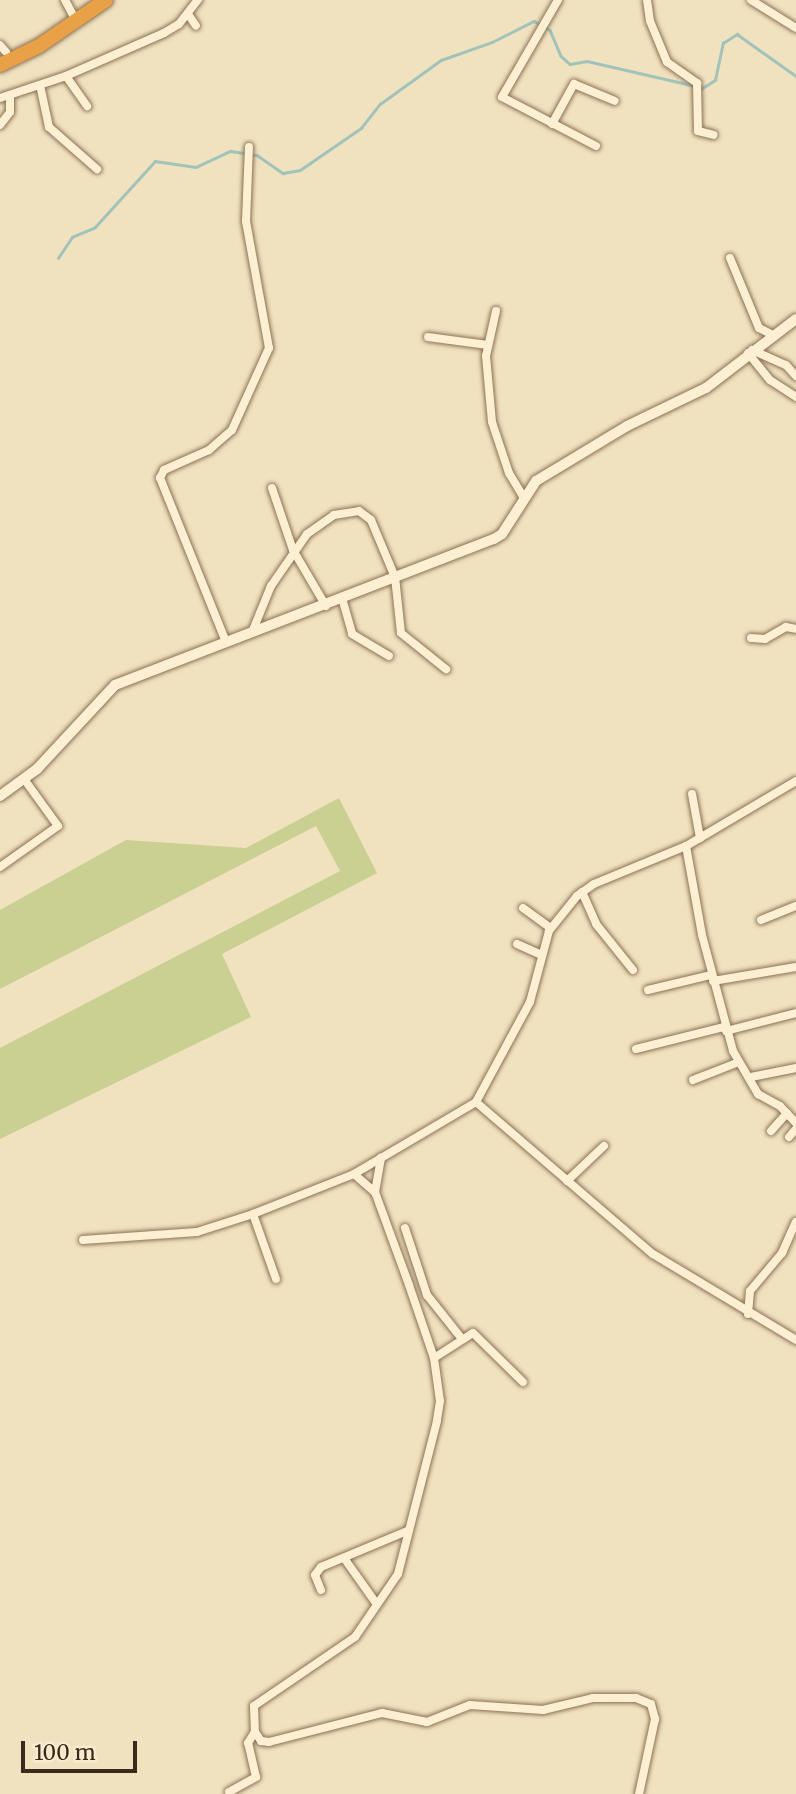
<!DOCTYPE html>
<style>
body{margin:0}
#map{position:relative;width:796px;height:1794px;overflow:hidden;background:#f1e2bf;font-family:Merriweather,serif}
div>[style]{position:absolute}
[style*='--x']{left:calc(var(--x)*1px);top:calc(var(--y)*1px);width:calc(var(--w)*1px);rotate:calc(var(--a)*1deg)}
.green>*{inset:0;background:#c9d092}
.stream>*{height:2.5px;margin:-1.25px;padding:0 1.25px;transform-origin:1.25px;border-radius:1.25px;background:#a2c3b9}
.roads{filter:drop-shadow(0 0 2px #8b7256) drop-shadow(0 0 2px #8b7256)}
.street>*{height:8px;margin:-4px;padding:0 4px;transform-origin:4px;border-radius:4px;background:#fcefd2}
.secondary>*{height:10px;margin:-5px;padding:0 5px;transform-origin:5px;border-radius:5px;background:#fcefd2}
.highway>*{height:14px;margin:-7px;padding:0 7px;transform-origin:7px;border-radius:7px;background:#e9a147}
span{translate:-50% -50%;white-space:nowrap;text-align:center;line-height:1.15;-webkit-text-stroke:6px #f8eccf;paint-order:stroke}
.scale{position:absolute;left:21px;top:1741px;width:116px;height:32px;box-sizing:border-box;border:4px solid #3a2a1b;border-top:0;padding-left:9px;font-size:21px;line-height:24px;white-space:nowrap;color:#3a2a1b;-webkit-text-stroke:5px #f8eccf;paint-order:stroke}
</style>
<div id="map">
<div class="green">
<div style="clip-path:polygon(339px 798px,377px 873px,222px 954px,251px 1017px,0 1139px,0 1048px,340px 871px,316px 826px,0 989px,0 910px,126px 840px,246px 848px)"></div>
</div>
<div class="stream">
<div style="--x:701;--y:89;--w:17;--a:-33"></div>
<div style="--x:715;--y:80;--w:38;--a:-78"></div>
<div style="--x:723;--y:43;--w:17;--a:-33"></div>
<div style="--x:737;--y:34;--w:72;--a:35.4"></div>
<div style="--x:58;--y:258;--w:25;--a:-56"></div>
<div style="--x:72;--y:237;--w:25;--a:-23"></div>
<div style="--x:95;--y:227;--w:89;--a:-47.7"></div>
<div style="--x:155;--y:161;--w:41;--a:8.3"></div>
<div style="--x:196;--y:167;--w:38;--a:-25"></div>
<div style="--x:231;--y:151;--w:26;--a:9"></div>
<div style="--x:257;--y:155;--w:32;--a:35"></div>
<div style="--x:283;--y:173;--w:17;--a:-10"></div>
<div style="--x:300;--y:170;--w:74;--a:-34.5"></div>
<div style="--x:361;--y:128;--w:31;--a:-52"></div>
<div style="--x:380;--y:104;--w:75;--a:-35.8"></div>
<div style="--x:441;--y:60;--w:54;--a:-19.4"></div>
<div style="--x:492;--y:42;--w:47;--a:-26.6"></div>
<div style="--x:534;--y:21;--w:18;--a:29"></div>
<div style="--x:550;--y:30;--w:28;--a:67"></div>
<div style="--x:561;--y:56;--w:12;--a:42"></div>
<div style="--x:570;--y:64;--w:17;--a:-10"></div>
<div style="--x:587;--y:61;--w:111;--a:13"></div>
</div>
<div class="roads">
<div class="street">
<div style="--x:65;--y:0;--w:17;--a:62"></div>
<div style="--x:558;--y:0;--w:112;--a:120"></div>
<div style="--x:502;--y:97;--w:106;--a:27.5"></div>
<div style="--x:647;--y:0;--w:21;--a:82"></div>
<div style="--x:650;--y:21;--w:44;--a:67.5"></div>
<div style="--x:667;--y:62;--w:37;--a:35"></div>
<div style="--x:697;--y:83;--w:48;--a:88.8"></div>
<div style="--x:698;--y:131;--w:16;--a:14"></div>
<div style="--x:751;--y:0;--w:53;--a:31.9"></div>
<div style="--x:188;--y:14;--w:14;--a:56"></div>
<div style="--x:0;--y:45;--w:9;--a:49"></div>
<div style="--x:66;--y:76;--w:37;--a:55"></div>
<div style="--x:40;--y:85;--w:43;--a:77.9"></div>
<div style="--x:49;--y:127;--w:64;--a:41.2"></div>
<div style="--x:0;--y:98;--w:70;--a:-18.4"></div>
<div style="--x:66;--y:76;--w:107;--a:-23.7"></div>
<div style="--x:164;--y:33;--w:17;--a:-31"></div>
<div style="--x:179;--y:24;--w:31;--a:-52"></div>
<div style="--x:552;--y:124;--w:46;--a:-61.2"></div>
<div style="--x:574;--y:84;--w:44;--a:22.5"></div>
<div style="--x:0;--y:125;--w:16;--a:-52"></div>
<div style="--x:10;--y:112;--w:17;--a:-90"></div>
<div style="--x:730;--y:258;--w:76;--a:67.5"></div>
<div style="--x:759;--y:328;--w:13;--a:27"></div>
<div style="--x:496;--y:311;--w:46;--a:102.5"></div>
<div style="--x:486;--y:356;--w:66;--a:84.8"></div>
<div style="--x:492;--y:422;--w:54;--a:71.6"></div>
<div style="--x:509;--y:473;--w:27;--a:59"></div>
<div style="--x:428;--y:337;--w:60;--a:7.7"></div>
<div style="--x:752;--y:350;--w:37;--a:24"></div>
<div style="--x:786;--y:365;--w:15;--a:48"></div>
<div style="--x:748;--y:353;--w:35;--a:51"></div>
<div style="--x:770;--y:380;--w:31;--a:33"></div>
<div style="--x:272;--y:488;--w:65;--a:71.3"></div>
<div style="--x:293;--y:550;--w:65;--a:59.5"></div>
<div style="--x:342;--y:598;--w:37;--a:74"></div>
<div style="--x:352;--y:634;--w:43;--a:30.7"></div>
<div style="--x:253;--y:630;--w:48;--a:-67.8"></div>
<div style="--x:271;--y:586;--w:63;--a:-55.3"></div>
<div style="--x:307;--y:534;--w:33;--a:-35"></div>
<div style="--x:334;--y:515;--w:25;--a:-9"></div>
<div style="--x:359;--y:511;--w:15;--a:37"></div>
<div style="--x:371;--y:520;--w:62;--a:67.2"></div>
<div style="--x:395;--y:577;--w:56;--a:83.9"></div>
<div style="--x:401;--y:633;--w:58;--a:38.7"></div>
<div style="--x:751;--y:638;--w:14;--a:4"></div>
<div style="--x:765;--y:639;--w:24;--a:-30"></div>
<div style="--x:786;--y:627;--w:10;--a:11"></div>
<div style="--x:226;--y:642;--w:177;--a:-111.9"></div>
<div style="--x:160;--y:478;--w:9;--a:-63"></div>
<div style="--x:164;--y:470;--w:49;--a:-24"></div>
<div style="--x:209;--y:450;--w:30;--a:-41"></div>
<div style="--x:232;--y:430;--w:90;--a:-65.7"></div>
<div style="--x:269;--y:348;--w:129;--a:-100.3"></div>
<div style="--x:246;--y:221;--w:74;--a:-87.7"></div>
<div style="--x:796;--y:781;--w:128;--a:149.4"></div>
<div style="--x:686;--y:846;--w:100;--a:157.6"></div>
<div style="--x:594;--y:884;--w:21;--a:145"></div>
<div style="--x:577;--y:896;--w:45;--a:128.7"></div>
<div style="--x:549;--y:931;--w:73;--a:105"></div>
<div style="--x:530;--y:1002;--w:114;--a:118.4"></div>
<div style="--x:476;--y:1102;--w:233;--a:40.7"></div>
<div style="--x:653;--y:1254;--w:167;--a:31"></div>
<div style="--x:692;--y:794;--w:45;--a:79.7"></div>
<div style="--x:686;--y:846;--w:90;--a:79.8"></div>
<div style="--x:702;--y:935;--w:120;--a:75"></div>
<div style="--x:733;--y:1051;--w:50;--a:59.8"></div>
<div style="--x:758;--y:1094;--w:25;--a:29"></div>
<div style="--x:780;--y:1106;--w:23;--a:47"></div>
<div style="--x:0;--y:867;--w:71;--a:-35.3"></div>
<div style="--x:58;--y:826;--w:58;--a:-125.9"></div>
<div style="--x:582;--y:892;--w:35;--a:66"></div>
<div style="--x:596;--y:924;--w:59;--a:51.2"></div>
<div style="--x:523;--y:908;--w:34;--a:36"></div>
<div style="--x:761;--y:920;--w:38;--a:-22"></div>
<div style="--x:517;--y:944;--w:27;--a:24"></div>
<div style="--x:713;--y:981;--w:84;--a:-9.6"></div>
<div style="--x:648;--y:990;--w:65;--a:-13.4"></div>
<div style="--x:726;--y:1031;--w:72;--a:-14.4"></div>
<div style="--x:636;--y:1049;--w:91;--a:-14"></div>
<div style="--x:751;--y:1077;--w:46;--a:-11.3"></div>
<div style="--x:693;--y:1080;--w:49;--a:-21.4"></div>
<div style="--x:771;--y:1131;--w:24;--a:-48"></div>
<div style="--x:789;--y:1137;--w:11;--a:-49"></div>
<div style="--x:354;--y:1174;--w:28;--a:41"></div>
<div style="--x:375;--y:1192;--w:99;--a:69.9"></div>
<div style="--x:409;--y:1285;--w:77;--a:71.1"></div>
<div style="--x:434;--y:1358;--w:43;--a:82.1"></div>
<div style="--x:440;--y:1401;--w:20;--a:99"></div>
<div style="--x:437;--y:1421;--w:158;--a:104.3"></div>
<div style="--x:398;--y:1574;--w:76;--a:124.3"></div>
<div style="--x:355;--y:1637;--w:122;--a:145.7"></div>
<div style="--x:254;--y:1706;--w:26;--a:88"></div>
<div style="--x:255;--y:1732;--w:11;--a:56"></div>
<div style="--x:261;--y:1741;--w:8;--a:7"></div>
<div style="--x:269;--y:1742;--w:117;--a:-14.4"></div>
<div style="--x:382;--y:1713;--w:46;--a:11.3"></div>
<div style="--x:427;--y:1722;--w:46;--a:-21.6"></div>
<div style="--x:470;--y:1705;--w:73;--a:3.9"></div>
<div style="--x:543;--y:1710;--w:51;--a:-13.5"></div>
<div style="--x:593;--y:1698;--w:43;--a:0"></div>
<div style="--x:636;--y:1698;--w:16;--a:22"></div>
<div style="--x:651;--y:1704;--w:16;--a:75"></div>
<div style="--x:655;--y:1719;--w:77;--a:102"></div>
<div style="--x:567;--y:1181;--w:51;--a:-43.4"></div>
<div style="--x:375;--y:1192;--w:35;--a:-80"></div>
<div style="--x:253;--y:1214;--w:69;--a:70.5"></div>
<div style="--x:405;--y:1228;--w:71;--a:71.8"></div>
<div style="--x:427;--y:1295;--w:56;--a:51.5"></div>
<div style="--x:83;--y:1240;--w:114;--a:-4"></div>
<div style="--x:197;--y:1232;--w:59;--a:-17.8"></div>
<div style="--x:253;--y:1214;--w:109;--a:-21.6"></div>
<div style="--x:354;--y:1174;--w:142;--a:-30.5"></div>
<div style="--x:748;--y:1314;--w:23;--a:-85"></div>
<div style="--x:750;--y:1291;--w:50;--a:-49.9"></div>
<div style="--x:782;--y:1253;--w:34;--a:-66"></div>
<div style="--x:434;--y:1358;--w:46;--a:-32.7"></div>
<div style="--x:473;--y:1333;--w:70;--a:44.4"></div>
<div style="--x:344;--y:1558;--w:55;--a:54.6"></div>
<div style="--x:321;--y:1590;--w:16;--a:-112"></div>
<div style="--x:315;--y:1575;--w:10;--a:-53"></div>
<div style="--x:321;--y:1567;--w:93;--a:-22.7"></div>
<div style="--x:229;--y:1792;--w:31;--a:-29"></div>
<div style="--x:256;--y:1777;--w:35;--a:-103"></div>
<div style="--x:248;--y:1743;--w:13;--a:-58"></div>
</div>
<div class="secondary">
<div style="--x:0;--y:796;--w:46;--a:-36.1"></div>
<div style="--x:37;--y:769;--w:115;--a:-47.1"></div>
<div style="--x:115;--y:685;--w:406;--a:-21.1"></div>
<div style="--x:494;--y:539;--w:9;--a:-32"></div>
<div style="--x:502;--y:534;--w:63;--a:-57.3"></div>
<div style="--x:536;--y:481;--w:106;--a:-31.1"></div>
<div style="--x:627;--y:426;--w:88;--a:-25.7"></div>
<div style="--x:706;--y:388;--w:113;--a:-37.5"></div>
</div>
<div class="highway">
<div style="--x:0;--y:65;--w:43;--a:-26"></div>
<div style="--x:39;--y:46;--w:81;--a:-34.5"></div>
</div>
</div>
<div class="scale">100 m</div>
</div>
